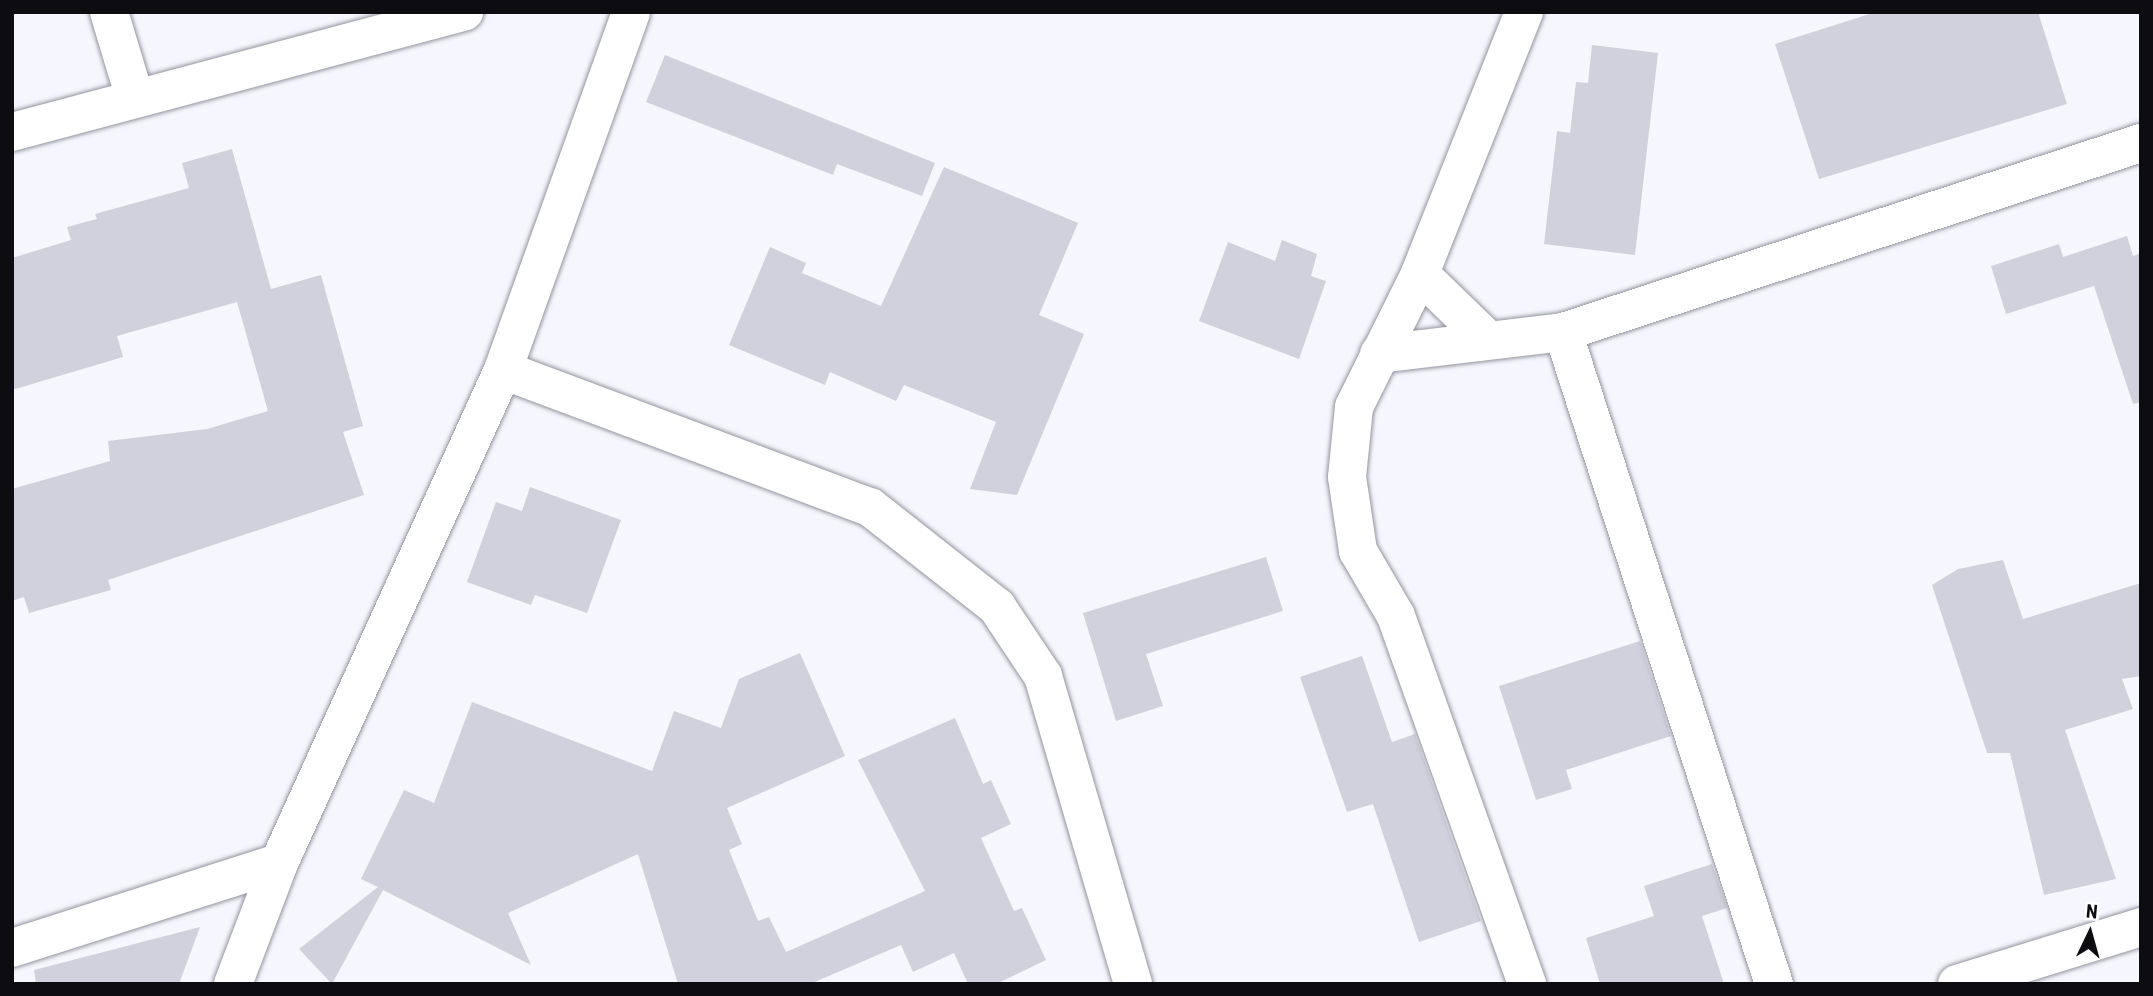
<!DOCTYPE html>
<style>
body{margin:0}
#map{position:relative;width:2153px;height:996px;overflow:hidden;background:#f6f6fe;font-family:"Roboto Condensed",sans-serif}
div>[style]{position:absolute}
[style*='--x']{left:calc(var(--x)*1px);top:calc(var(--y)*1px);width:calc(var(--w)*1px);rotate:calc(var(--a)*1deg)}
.building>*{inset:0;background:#d0d1dd}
.roads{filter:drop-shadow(0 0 2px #93949f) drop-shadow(0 0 2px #93949f)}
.street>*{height:38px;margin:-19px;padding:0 19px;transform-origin:19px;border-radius:19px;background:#fff}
span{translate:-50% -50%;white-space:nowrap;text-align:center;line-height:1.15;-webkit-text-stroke:6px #fff;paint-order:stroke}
.frame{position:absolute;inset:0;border:14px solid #0d0d11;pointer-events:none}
.north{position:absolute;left:2055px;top:898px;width:70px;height:70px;-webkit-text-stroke:5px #fff;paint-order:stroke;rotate:5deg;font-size:19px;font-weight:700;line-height:28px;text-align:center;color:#0d0d11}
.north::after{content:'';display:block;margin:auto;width:24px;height:32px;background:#0d0d11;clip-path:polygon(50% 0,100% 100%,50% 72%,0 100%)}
</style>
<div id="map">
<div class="building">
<div style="clip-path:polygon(1876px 12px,2038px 12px,2067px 104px,1819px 179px,1775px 44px)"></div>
<div style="clip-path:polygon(1592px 45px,1658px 53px,1635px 255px,1544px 244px,1557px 131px,1570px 133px,1576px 82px,1588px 83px)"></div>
<div style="clip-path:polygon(665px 55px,935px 163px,922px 196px,837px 164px,833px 175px,646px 102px)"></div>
<div style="clip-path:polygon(232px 149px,271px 289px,321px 275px,363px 426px,343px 432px,364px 495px,108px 580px,111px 590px,29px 613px,24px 597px,12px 601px,12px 489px,110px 461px,108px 441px,207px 429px,268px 411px,237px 302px,117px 336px,123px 357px,12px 390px,12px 258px,71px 240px,67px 227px,97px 219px,95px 214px,189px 188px,182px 163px)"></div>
<div style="clip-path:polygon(944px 167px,1078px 223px,1039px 315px,1084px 334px,1017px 495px,970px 489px,996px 422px,904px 385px,896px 401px,830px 372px,825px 385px,729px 345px,770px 247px,806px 263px,802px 273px,881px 306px)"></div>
<div style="clip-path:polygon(2127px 236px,2133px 256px,2141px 253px,2141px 402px,2133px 404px,2094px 286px,2006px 314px,1991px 266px,2059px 244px,2063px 257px)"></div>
<div style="clip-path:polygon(1282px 240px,1317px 254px,1311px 276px,1326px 281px,1299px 359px,1199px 321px,1228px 242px,1275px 261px)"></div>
<div style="clip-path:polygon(530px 487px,621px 520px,587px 613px,535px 595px,531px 605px,467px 582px,496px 502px,522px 511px)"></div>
<div style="clip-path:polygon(1266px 557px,1283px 611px,1146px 654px,1163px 706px,1116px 721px,1083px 613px)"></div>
<div style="clip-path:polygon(2003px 560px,2023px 619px,2141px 583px,2141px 676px,2122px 679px,2133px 709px,2065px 730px,2116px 879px,2044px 895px,2010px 753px,1987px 753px,1932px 585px,1958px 569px)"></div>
<div style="clip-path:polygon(1640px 641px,1671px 736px,1566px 770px,1572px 789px,1536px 800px,1499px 686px)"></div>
<div style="clip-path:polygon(800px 653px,845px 756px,727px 808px,742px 844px,729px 850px,758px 921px,769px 917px,786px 952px,925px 891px,858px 760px,955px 718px,983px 784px,991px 780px,1011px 824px,981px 838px,1014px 911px,1022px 908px,1046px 960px,996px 984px,968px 984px,954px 953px,913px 972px,901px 945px,810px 984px,678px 984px,638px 854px,508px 913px,531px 965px,383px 890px,332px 984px,299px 949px,378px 887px,361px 879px,404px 790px,434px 803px,472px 702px,652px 771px,674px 711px,721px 728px,739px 679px)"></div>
<div style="clip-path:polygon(1362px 656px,1392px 742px,1415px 734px,1481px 921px,1419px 942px,1373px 804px,1347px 812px,1300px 677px)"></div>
<div style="clip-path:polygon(1712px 864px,1727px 908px,1702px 916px,1724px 984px,1600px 984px,1586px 938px,1654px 916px,1644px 886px)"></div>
<div style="clip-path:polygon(200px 927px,179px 984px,36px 984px,34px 970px)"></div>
</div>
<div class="roads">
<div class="street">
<div style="--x:109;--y:12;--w:90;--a:73.2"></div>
<div style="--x:1524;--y:12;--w:282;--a:111.7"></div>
<div style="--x:1420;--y:274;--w:148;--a:116.4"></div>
<div style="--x:1354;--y:407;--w:70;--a:95.7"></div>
<div style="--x:1347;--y:477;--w:75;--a:81.5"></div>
<div style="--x:1358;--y:551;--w:75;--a:59.7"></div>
<div style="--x:1396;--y:616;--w:391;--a:70.4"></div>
<div style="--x:12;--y:132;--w:468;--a:-14.9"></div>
<div style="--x:1420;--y:274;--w:91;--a:44.1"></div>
<div style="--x:1563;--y:332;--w:685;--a:72.07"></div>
<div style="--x:1379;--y:354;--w:185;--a:-6.8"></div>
<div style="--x:1563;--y:332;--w:608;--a:-18.11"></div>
<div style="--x:503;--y:370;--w:392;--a:20.5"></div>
<div style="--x:870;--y:507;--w:162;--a:38.2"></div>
<div style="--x:997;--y:607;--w:83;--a:56.3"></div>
<div style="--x:1043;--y:676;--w:321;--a:73.7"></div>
<div style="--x:12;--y:948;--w:280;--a:-17.7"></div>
<div style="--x:233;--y:984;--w:129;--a:-69.2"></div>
<div style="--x:279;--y:863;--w:542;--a:-65.56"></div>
<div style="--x:503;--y:370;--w:380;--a:-70.3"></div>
<div style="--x:1957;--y:984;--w:193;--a:-17.2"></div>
</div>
</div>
<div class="frame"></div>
<div class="north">N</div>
</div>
